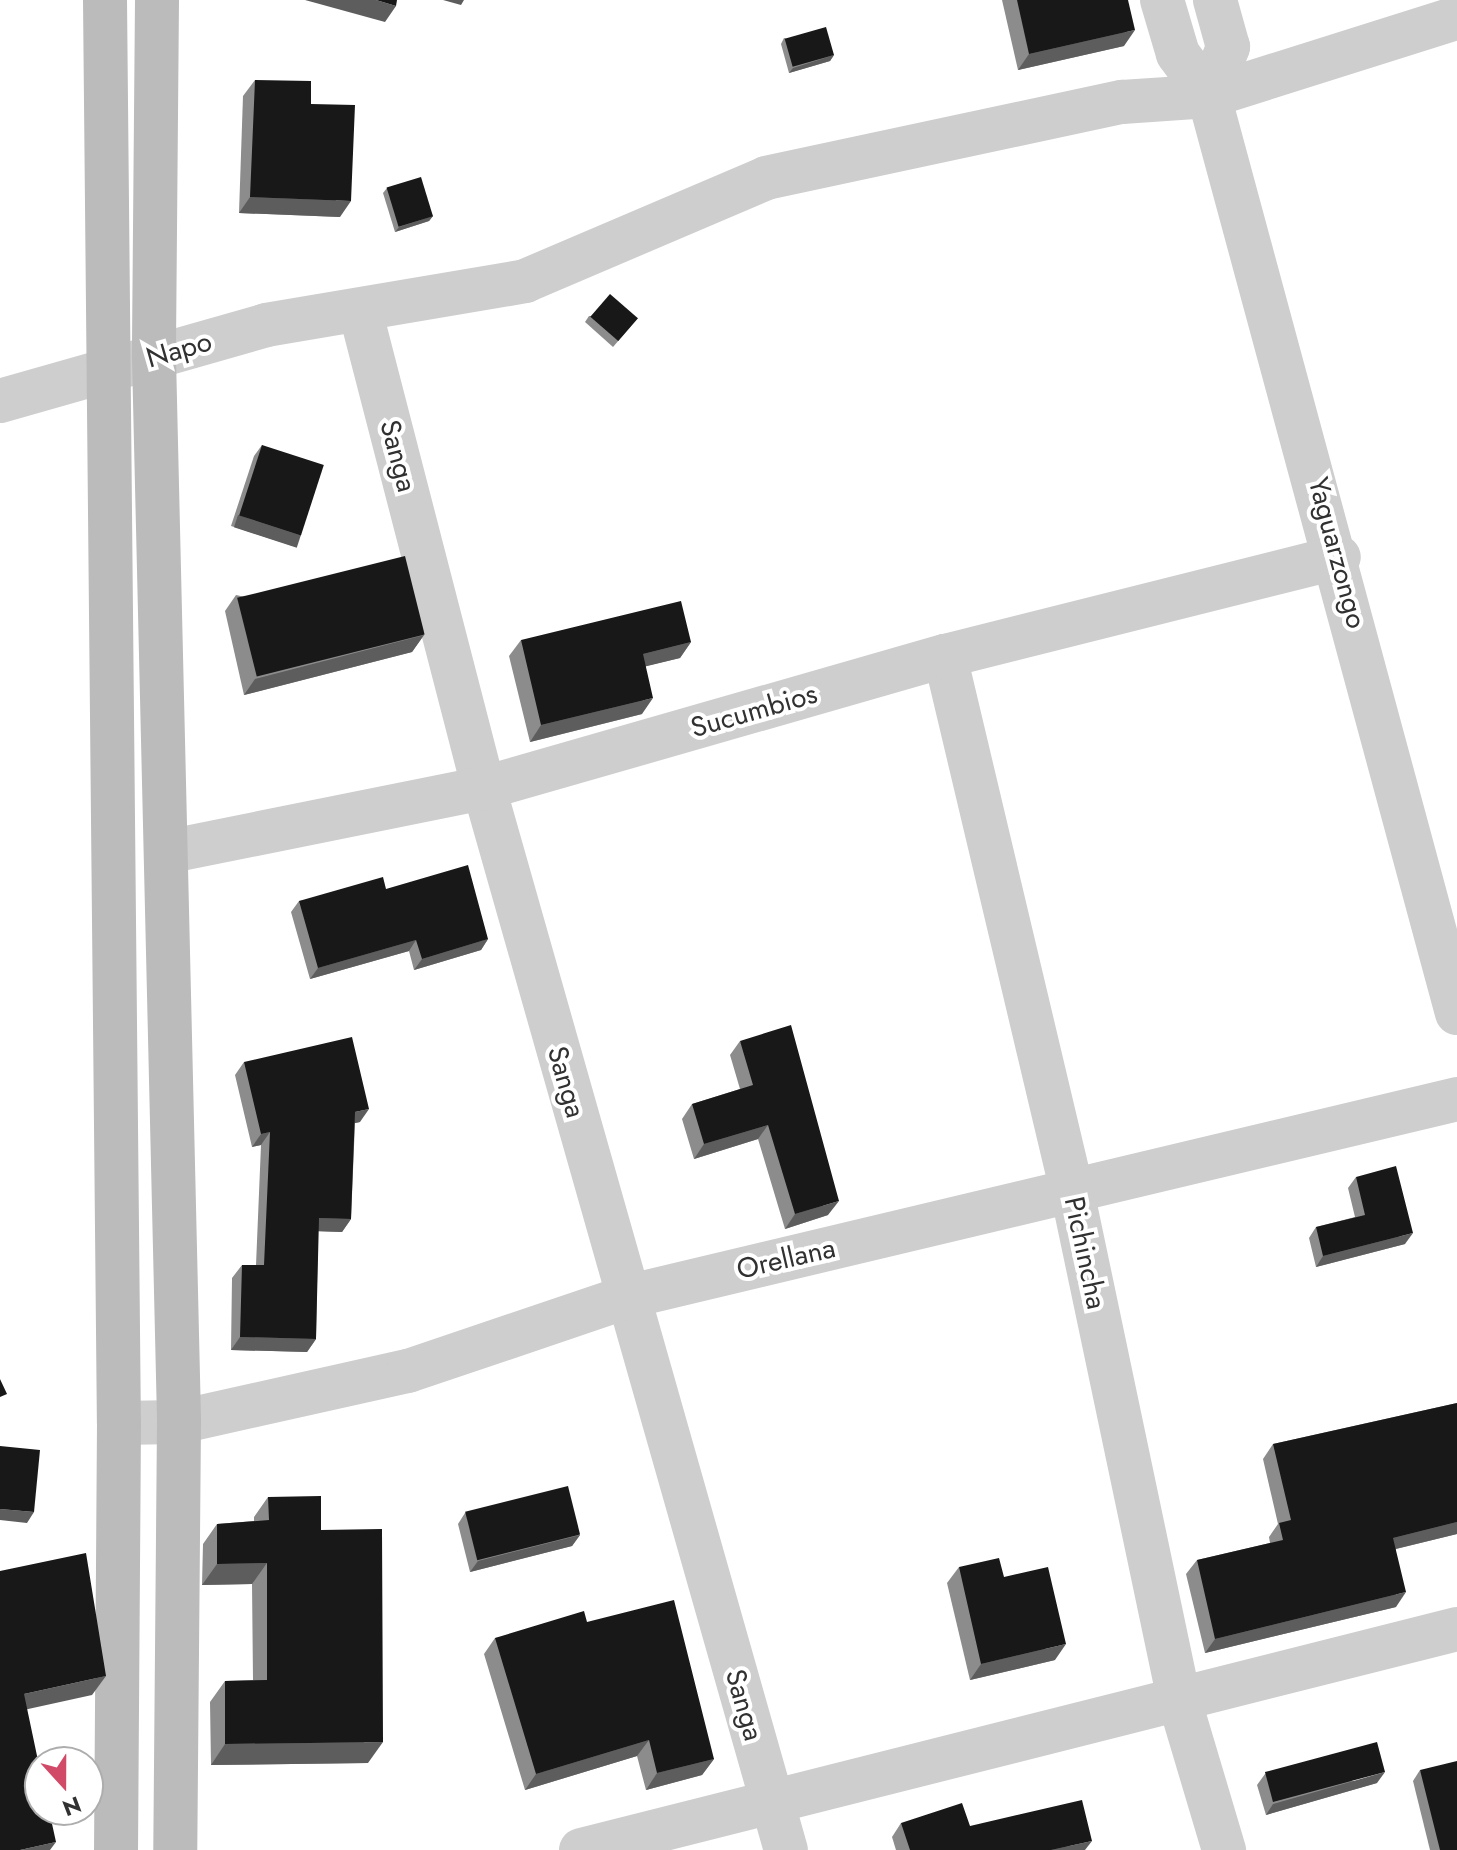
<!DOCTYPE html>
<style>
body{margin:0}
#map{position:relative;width:1457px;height:1850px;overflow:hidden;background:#fff;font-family:Jost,sans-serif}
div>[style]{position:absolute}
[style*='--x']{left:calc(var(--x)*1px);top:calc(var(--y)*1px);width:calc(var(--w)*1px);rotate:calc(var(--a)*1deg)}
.street>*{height:44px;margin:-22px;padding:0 22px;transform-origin:22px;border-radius:22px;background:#cecece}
.secondary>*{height:44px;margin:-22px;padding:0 22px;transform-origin:22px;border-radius:22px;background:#bbb}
.wall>*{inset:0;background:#8c8c8c}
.shaded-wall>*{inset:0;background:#5d5d5d;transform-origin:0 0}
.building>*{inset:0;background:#181818;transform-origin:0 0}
span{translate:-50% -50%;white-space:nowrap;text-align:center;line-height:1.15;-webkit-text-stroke:8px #fff;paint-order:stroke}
.street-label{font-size:28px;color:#313131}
.north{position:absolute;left:24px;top:1746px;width:80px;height:80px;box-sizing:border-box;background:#fff;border:2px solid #adadad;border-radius:50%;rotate:159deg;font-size:22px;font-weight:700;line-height:32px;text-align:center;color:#313131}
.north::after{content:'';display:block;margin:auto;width:28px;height:36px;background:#d14a67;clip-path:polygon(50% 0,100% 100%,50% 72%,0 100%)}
</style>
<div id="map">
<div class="street">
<div style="--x:1162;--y:0;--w:56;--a:73.5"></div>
<div style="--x:1178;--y:54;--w:52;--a:53.6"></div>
<div style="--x:1209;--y:96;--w:950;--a:74.87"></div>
<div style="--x:1209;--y:96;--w:53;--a:-68.8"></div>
<div style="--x:1228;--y:47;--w:49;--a:-105.5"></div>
<div style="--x:360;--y:310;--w:494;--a:75.5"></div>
<div style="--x:484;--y:788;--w:1104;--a:74.13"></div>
<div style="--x:0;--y:401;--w:277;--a:-15.9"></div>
<div style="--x:266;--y:325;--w:263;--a:-9.6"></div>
<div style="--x:525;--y:281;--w:262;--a:-23.1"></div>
<div style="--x:766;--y:178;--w:364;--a:-12.1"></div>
<div style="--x:1122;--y:102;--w:87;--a:-3.9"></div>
<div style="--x:1209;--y:96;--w:260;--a:-17.5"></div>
<div style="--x:945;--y:656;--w:550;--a:76.65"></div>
<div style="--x:1072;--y:1191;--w:519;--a:78.11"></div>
<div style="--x:1179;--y:1699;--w:158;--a:73.4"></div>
<div style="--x:166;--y:852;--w:324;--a:-11.4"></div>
<div style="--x:484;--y:788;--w:480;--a:-16"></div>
<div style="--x:945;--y:656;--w:406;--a:-14.1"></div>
<div style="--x:119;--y:1423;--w:60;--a:-1"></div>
<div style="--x:179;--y:1422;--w:235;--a:-12.6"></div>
<div style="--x:408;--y:1371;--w:230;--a:-18.7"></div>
<div style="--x:626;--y:1297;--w:854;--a:-13.4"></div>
<div style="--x:581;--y:1850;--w:903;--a:-14.16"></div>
</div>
<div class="secondary">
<div style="--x:105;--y:0;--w:1423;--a:89.44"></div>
<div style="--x:119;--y:1423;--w:427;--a:90.4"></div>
<div style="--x:157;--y:0;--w:358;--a:90.5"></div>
<div style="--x:154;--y:358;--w:1064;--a:88.65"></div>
<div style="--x:179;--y:1422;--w:428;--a:90.5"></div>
</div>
<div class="wall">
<div style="clip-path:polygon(1002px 0,1128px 0,1124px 46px,1018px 70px)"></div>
<div style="clip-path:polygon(784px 38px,834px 55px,830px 61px,789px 73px,781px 44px)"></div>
<div style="clip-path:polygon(255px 80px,311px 104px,340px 217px,239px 213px,243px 96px)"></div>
<div style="clip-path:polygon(387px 188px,433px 216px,429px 221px,395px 232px,383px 193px)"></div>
<div style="clip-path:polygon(589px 316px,638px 318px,613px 347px,585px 322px)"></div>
<div style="clip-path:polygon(262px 445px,301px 535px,293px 546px,231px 526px,254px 456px)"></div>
<div style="clip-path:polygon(236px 595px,424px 635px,412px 652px,244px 695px,225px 611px)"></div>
<div style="clip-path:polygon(521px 640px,691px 642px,680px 658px,646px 666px,642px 714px,530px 742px,509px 656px)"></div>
<div style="clip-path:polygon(386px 889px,488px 939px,481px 950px,414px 970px,409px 951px,310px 979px,291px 912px,299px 901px)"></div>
<div style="clip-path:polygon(740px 1041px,828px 1215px,785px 1229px,758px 1139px,694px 1159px,682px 1119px,692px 1104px,740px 1089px,730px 1055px)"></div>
<div style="clip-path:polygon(244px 1062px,360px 1122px,355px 1123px,351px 1219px,342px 1232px,318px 1231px,316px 1339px,307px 1352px,231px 1350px,232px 1278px,242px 1265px,256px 1265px,261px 1145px,252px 1147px,235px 1075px)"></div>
<div style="clip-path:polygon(1356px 1177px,1405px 1244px,1316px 1267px,1309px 1238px,1316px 1227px,1355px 1217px,1348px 1188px)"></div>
<div style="clip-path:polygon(1457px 1403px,1457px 1534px,1396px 1549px,1396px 1607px,1205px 1653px,1186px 1574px,1197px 1560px,1270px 1543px,1269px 1537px,1278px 1524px,1263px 1459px,1273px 1444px)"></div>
<div style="clip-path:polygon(268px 1497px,321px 1530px,368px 1763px,211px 1765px,210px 1702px,225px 1681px,253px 1680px,252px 1584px,202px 1585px,203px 1544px,217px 1524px,254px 1521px,254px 1517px)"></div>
<div style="clip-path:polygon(465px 1513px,580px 1535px,572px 1546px,470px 1572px,458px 1524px)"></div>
<div style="clip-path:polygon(959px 1567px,1055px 1660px,970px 1680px,947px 1583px)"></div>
<div style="clip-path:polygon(587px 1622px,714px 1759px,702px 1775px,646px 1790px,637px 1756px,525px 1790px,484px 1654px,495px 1638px)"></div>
<div style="clip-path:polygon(1420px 1770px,1457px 1850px,1430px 1850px,1413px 1781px)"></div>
<div style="clip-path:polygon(1265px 1774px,1377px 1783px,1266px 1815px,1257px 1785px)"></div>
<div style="clip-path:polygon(901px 1823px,970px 1826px,1085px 1850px,896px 1850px,892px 1837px)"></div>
</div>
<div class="shaded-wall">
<div style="clip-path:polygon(305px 0,376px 0,396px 6px,385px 22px)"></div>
<div style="clip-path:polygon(443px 0,464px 0,461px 5px)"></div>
<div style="clip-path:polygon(1135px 30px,1124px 46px,1018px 70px,1029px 54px)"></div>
<div style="clip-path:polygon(834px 55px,830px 61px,789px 73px,793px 68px)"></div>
<div style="clip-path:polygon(250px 197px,351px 201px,340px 217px,239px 213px)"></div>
<div style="clip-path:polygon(433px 216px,429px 221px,395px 232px,399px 227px)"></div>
<div style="left:238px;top:515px;width:66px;height:13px;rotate:18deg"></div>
<div style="clip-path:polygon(424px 635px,412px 652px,244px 695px,255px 679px)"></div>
<div style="clip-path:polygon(691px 642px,680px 658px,631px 670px,643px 654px)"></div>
<div style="clip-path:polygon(653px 698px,642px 714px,530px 742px,541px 725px)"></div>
<div style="clip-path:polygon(488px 939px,481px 950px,414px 970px,422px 959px)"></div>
<div style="clip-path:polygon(416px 940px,409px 951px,310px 979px,318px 968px)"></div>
<div style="clip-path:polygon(369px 1109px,360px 1122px,346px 1125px,355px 1112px)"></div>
<div style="clip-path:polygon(768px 1125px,758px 1139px,694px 1159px,704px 1144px)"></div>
<div style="clip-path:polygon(270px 1132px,261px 1145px,252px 1147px,261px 1134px)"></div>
<div style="clip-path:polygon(839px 1201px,828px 1215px,785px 1229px,795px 1214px)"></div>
<div style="clip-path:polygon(319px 1218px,351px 1219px,342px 1232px,310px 1231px)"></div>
<div style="clip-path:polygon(1413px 1233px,1405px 1244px,1316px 1267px,1323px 1256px)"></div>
<div style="clip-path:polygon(240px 1337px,316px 1339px,307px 1352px,231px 1350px)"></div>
<div style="clip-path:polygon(0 1509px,34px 1512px,27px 1523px,0 1520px)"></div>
<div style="clip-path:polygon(1457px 1522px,1457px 1534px,1383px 1552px,1393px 1538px)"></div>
<div style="clip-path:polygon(580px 1535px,572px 1546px,470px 1572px,478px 1561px)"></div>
<div style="clip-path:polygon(267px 1563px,252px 1584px,202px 1585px,217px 1564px)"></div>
<div style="clip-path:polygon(1406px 1592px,1396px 1607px,1205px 1653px,1215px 1639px)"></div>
<div style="clip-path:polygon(1066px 1644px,1055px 1660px,970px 1680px,981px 1664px)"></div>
<div style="clip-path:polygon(106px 1676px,92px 1695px,10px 1713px,24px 1694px)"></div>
<div style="clip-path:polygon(649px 1740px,637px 1756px,525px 1790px,536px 1774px)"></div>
<div style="clip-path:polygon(383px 1742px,368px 1763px,211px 1765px,225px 1744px)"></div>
<div style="clip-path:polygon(714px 1759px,702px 1775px,646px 1790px,657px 1773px)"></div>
<div style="clip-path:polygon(1385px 1772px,1377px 1783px,1266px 1815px,1273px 1804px)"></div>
<div style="clip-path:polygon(1092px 1841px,1085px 1850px,1051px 1850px)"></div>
<div style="clip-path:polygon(56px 1842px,50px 1850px,20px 1850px)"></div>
</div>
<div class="building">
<div style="clip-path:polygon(376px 0,397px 0,396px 6px)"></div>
<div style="clip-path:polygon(1017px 0,1128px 0,1135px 30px,1029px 54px)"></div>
<div style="left:826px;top:27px;width:29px;height:43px;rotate:74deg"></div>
<div style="clip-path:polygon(255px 80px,311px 81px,311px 104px,355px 105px,351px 201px,250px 197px)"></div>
<div style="left:421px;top:177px;width:41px;height:36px;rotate:73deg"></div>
<div style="left:610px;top:294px;width:37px;height:30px;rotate:41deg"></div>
<div style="left:262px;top:445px;width:65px;height:74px;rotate:18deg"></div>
<div style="left:405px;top:556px;width:81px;height:173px;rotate:76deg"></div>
<div style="clip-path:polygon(681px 601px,691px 642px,643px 654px,653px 698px,541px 725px,521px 640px)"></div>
<div style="clip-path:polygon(468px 865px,488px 939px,422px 959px,416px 940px,318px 968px,299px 901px,383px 877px,386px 889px)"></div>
<div style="clip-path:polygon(791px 1025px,839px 1201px,795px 1214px,768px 1125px,704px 1144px,692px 1104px,753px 1085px,740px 1041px)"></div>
<div style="clip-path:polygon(352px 1037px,369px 1109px,355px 1112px,351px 1219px,319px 1218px,316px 1339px,240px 1337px,242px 1265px,264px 1265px,270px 1132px,261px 1134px,244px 1062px)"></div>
<div style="clip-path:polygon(1396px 1166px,1413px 1233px,1323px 1256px,1316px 1227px,1365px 1215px,1356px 1177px)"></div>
<div style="clip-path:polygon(0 1379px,7px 1394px,0 1397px)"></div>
<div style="clip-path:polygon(1457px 1403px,1457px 1522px,1393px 1538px,1406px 1592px,1215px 1639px,1197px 1560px,1283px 1540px,1279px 1523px,1291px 1520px,1273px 1444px)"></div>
<div style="clip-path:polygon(0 1446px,40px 1450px,34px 1512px,0 1509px)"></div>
<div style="left:568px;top:1486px;width:50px;height:106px;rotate:76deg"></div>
<div style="clip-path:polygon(321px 1496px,321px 1530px,382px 1529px,383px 1742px,225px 1744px,225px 1681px,267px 1680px,267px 1563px,217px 1564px,217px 1524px,269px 1520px,268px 1497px)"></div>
<div style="clip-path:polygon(86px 1553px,106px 1676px,24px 1694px,40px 1770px,40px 1810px,49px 1810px,56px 1842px,20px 1850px,0 1850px,0 1571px)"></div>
<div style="clip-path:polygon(999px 1558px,1004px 1577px,1048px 1567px,1066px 1644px,981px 1664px,959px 1567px)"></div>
<div style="clip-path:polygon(674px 1600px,714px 1759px,657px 1773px,649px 1740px,536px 1774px,495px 1638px,584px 1611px,587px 1622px)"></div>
<div style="left:1377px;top:1742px;width:31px;height:116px;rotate:75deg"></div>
<div style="clip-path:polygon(1457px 1761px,1457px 1850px,1440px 1850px,1420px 1770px)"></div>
<div style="clip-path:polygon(1082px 1800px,1092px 1841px,1051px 1850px,910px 1850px,901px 1823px,962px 1803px,970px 1826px)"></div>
</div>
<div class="street-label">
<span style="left:179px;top:350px;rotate:-16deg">Napo</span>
<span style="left:398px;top:456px;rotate:75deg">Sanga</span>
<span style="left:1337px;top:553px;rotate:75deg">Yaguarzongo</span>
<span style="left:754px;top:711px;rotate:-16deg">Sucumbios</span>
<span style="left:566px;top:1082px;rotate:74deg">Sanga</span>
<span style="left:1085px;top:1253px;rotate:78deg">Pichincha</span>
<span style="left:786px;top:1259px;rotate:-13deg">Orellana</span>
<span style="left:744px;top:1705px;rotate:74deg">Sanga</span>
</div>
<div class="north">N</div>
</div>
